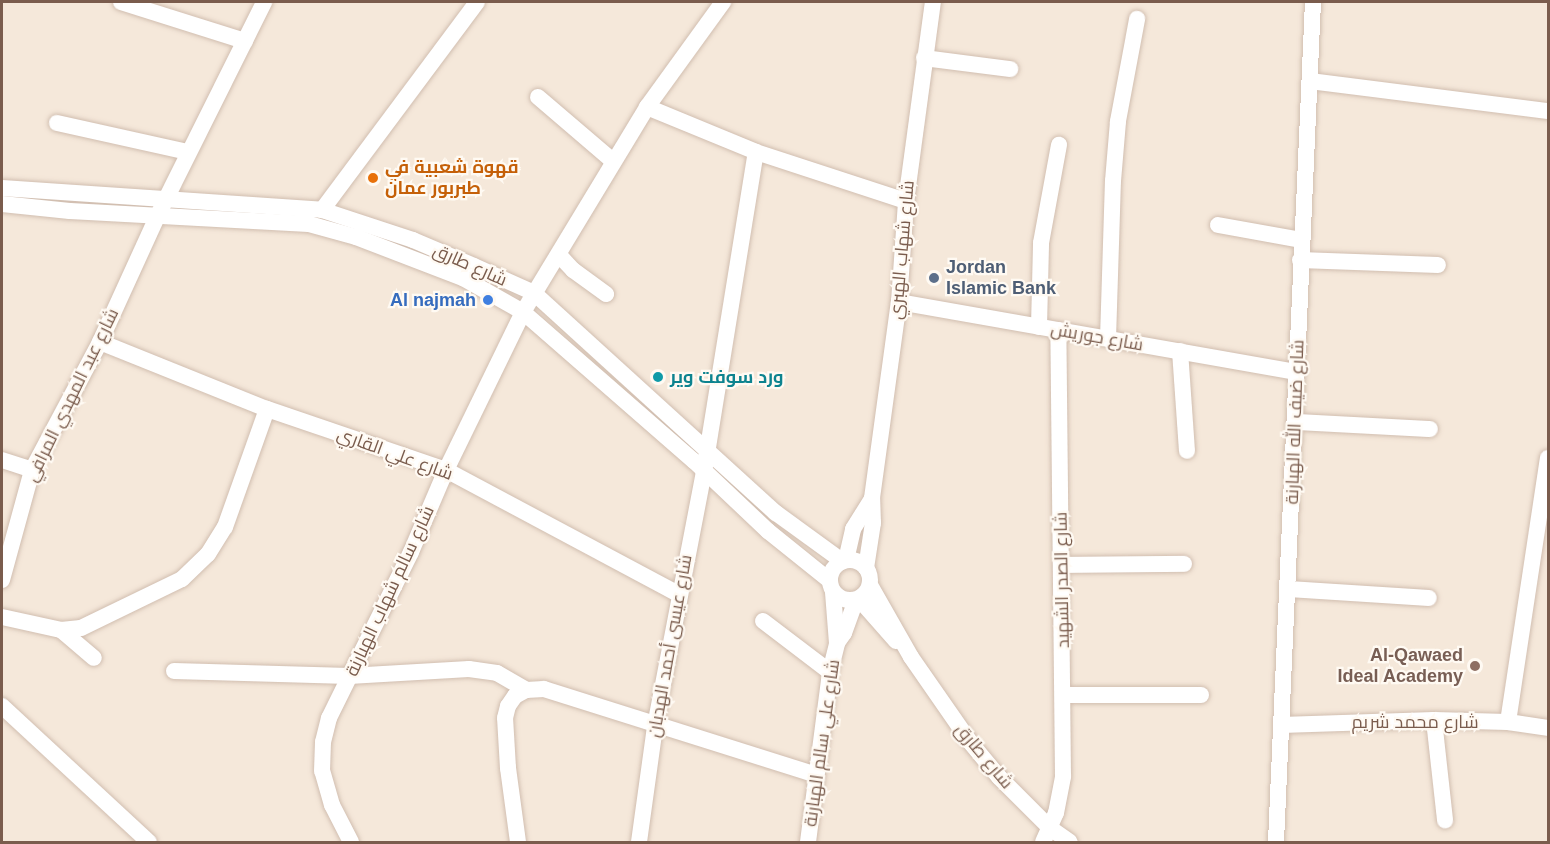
<!DOCTYPE html>
<meta charset="utf-8">
<style>
body{margin:0}
#map{position:relative;width:1550px;height:844px;overflow:hidden;background:#fdf6ec;font-family:Arial,Cairo,sans-serif}
div>[style]{position:absolute}
[style*='--x']{left:calc(var(--x)*1px);top:calc(var(--y)*1px);width:calc(var(--w)*1px);rotate:calc(var(--a)*1deg)}
.residential>*{inset:0;background:#f5e8da;transform-origin:0 0}
.roads{filter:drop-shadow(0 0 2px #d1beb0) drop-shadow(0 0 2px #d1beb0)}
.minor>*{height:16px;margin:-8px;padding:0 8px;transform-origin:8px;border-radius:8px;background:#fff}
.minor>.ring{margin:-8px;padding:0;box-sizing:content-box;background:none;border:16px solid #fff;border-radius:50%}
.dots>*{width:16px;height:16px;translate:-50% -50%;box-sizing:border-box;border:3px solid #fffaf3;border-radius:50%}
span{translate:-50% -50%;white-space:nowrap;text-align:center;line-height:1.15;-webkit-text-stroke:4.5px #fffaf3;paint-order:stroke}
.food-label{font-size:18px;color:#c56008;font-weight:700}
.left{translate:0 -50%;text-align:left}
.street-label{font-size:18px;color:#7a5c4d}
.service-label{font-size:18px;color:#4e5e75;font-weight:700}
.shop-label{font-size:18px;color:#366cbe;font-weight:700}
.right{translate:-100% -50%;text-align:right}
.culture-label{font-size:18px;color:#0d838f;font-weight:700}
.education-label{font-size:18px;color:#785e54;font-weight:700}
.frame{position:absolute;inset:0;border:3px solid #7a5c4d;pointer-events:none}
</style>
<div id="map">
<div class="residential">
<div style="left:2px;top:2px;width:1546px;height:840px"></div>
</div>
<div class="roads">
<div class="minor">
<div style="--x:121;--y:2;--w:130;--a:17.5"></div>
<div style="--x:924;--y:58;--w:87;--a:7.3"></div>
<div style="--x:1310;--y:81;--w:240;--a:7.2"></div>
<div style="--x:538;--y:97;--w:99;--a:40.5"></div>
<div style="--x:647;--y:107;--w:118;--a:22.4"></div>
<div style="--x:756;--y:152;--w:158;--a:18.1"></div>
<div style="--x:57;--y:123;--w:134;--a:12.5"></div>
<div style="--x:2;--y:188;--w:321;--a:3.9"></div>
<div style="--x:322;--y:210;--w:96;--a:18.2"></div>
<div style="--x:413;--y:240;--w:66;--a:23.1"></div>
<div style="--x:474;--y:266;--w:66;--a:24.2"></div>
<div style="--x:534;--y:293;--w:327;--a:42.3"></div>
<div style="--x:776;--y:513;--w:82;--a:36"></div>
<div style="--x:2;--y:204;--w:68;--a:5.9"></div>
<div style="--x:70;--y:211;--w:239;--a:3.1"></div>
<div style="--x:309;--y:224;--w:49;--a:15.5"></div>
<div style="--x:356;--y:237;--w:115;--a:21"></div>
<div style="--x:463;--y:278;--w:69;--a:29.5"></div>
<div style="--x:523;--y:312;--w:227;--a:41.1"></div>
<div style="--x:694;--y:461;--w:102;--a:43.4"></div>
<div style="--x:768;--y:531;--w:78;--a:38.8"></div>
<div style="--x:322;--y:210;--w:259;--a:-53.3"></div>
<div style="--x:1218;--y:225;--w:84;--a:10.2"></div>
<div style="--x:559;--y:255;--w:21;--a:47"></div>
<div style="--x:573;--y:270;--w:41;--a:36"></div>
<div style="--x:1300;--y:260;--w:138;--a:2.1"></div>
<div style="--x:899;--y:302;--w:403;--a:10"></div>
<div style="--x:1039;--y:327;--w:84;--a:-88.6"></div>
<div style="--x:1041;--y:243;--w:100;--a:-79.6"></div>
<div style="--x:1108;--y:339;--w:158;--a:-88.2"></div>
<div style="--x:1113;--y:181;--w:60;--a:-85.2"></div>
<div style="--x:1118;--y:121;--w:104;--a:-79.4"></div>
<div style="--x:100;--y:342;--w:180;--a:21.9"></div>
<div style="--x:267;--y:409;--w:189;--a:18.8"></div>
<div style="--x:446;--y:470;--w:263;--a:28.1"></div>
<div style="--x:1180;--y:351;--w:100;--a:86"></div>
<div style="--x:1296;--y:422;--w:134;--a:3"></div>
<div style="--x:2;--y:460;--w:32;--a:18"></div>
<div class="ring" style="left:830px;top:560px;width:24px;height:24px"></div>
<div style="--x:846;--y:560;--w:32;--a:-77"></div>
<div style="--x:853;--y:529;--w:36;--a:-58"></div>
<div style="--x:1062;--y:565;--w:122;--a:-0.5"></div>
<div style="--x:866;--y:568;--w:46;--a:-81.2"></div>
<div style="--x:873;--y:523;--w:25;--a:-92"></div>
<div style="--x:872;--y:498;--w:198;--a:-82.2"></div>
<div style="--x:899;--y:302;--w:101;--a:-86"></div>
<div style="--x:906;--y:201;--w:201;--a:-82.3"></div>
<div style="--x:2;--y:580;--w:114;--a:-74.7"></div>
<div style="--x:32;--y:470;--w:145;--a:-62"></div>
<div style="--x:100;--y:342;--w:140;--a:-65.5"></div>
<div style="--x:158;--y:215;--w:238;--a:-63.5"></div>
<div style="--x:870;--y:585;--w:83;--a:60.3"></div>
<div style="--x:911;--y:657;--w:103;--a:55.2"></div>
<div style="--x:970;--y:742;--w:45;--a:50.4"></div>
<div style="--x:999;--y:777;--w:72;--a:45"></div>
<div style="--x:1050;--y:828;--w:24;--a:35"></div>
<div style="--x:1289;--y:589;--w:140;--a:3.7"></div>
<div style="--x:859;--y:599;--w:56;--a:48.6"></div>
<div style="--x:2;--y:617;--w:60;--a:12.4"></div>
<div style="--x:61;--y:630;--w:20;--a:-6"></div>
<div style="--x:81;--y:628;--w:112;--a:-25.9"></div>
<div style="--x:182;--y:579;--w:36;--a:-44"></div>
<div style="--x:208;--y:554;--w:32;--a:-58"></div>
<div style="--x:225;--y:527;--w:125;--a:-70.4"></div>
<div style="--x:763;--y:621;--w:84;--a:37.3"></div>
<div style="--x:61;--y:630;--w:43;--a:40.3"></div>
<div style="--x:837;--y:643;--w:12;--a:-55"></div>
<div style="--x:844;--y:633;--w:35;--a:-70"></div>
<div style="--x:174;--y:671;--w:175;--a:1.6"></div>
<div style="--x:349;--y:676;--w:120;--a:-3.3"></div>
<div style="--x:469;--y:669;--w:28;--a:8"></div>
<div style="--x:497;--y:673;--w:34;--a:30"></div>
<div style="--x:1064;--y:695;--w:137;--a:0"></div>
<div style="--x:2;--y:706;--w:200;--a:42.8"></div>
<div style="--x:1434;--y:720;--w:101;--a:83.7"></div>
<div style="--x:1508;--y:722;--w:267;--a:-81.4"></div>
<div style="--x:1281;--y:725;--w:153;--a:-1.9"></div>
<div style="--x:1434;--y:720;--w:74;--a:1.5"></div>
<div style="--x:1508;--y:722;--w:40;--a:8.5"></div>
<div style="--x:351;--y:842;--w:42;--a:-117.2"></div>
<div style="--x:332;--y:805;--w:35;--a:-106"></div>
<div style="--x:322;--y:771;--w:29;--a:-88"></div>
<div style="--x:323;--y:742;--w:25;--a:-76"></div>
<div style="--x:329;--y:718;--w:185;--a:-63.7"></div>
<div style="--x:411;--y:552;--w:89;--a:-66.9"></div>
<div style="--x:446;--y:470;--w:176;--a:-64"></div>
<div style="--x:523;--y:312;--w:240;--a:-58.8"></div>
<div style="--x:647;--y:107;--w:130;--a:-54.1"></div>
<div style="--x:518;--y:842;--w:75;--a:-97.7"></div>
<div style="--x:508;--y:768;--w:50;--a:-93.4"></div>
<div style="--x:505;--y:718;--w:12;--a:-76"></div>
<div style="--x:508;--y:706;--w:12;--a:-55"></div>
<div style="--x:515;--y:696;--w:13;--a:-29"></div>
<div style="--x:526;--y:690;--w:18;--a:-3"></div>
<div style="--x:544;--y:689;--w:285;--a:17.5"></div>
<div style="--x:639;--y:842;--w:117;--a:-82.1"></div>
<div style="--x:655;--y:726;--w:259;--a:-79.1"></div>
<div style="--x:704;--y:472;--w:324;--a:-80.8"></div>
<div style="--x:808;--y:842;--w:171;--a:-82.6"></div>
<div style="--x:830;--y:672;--w:30;--a:-76"></div>
<div style="--x:837;--y:643;--w:51;--a:-94.5"></div>
<div style="--x:1043;--y:842;--w:32;--a:-66"></div>
<div style="--x:1056;--y:813;--w:38;--a:-79"></div>
<div style="--x:1063;--y:776;--w:446;--a:-90.6"></div>
<div style="--x:1276;--y:842;--w:841;--a:-87.48"></div>
</div>
</div>
<div class="dots">
<div style="left:373px;top:178px;background:#e8710a"></div>
<div style="left:934px;top:278px;background:#5c6f8a"></div>
<div style="left:488px;top:300px;background:#3f7fe0"></div>
<div style="left:658px;top:377px;background:#0f9aa8"></div>
<div style="left:1475px;top:666px;background:#8d6e63"></div>
</div>
<div class="food-label">
<span class="left" style="left:385px;top:178px">قهوة شعبية في<br>طبربور عمان</span>
</div>
<div class="street-label">
<span style="left:902px;top:250px;rotate:-85deg">شارع شهاب الهبري</span>
<span style="left:470px;top:265px;rotate:24deg">شارع طارق</span>
<span style="left:1097px;top:337px;rotate:10deg">شارع جوريش</span>
<span style="left:72px;top:395px;rotate:-64deg">شارع عبد المهدي المرافي</span>
<span style="left:1295px;top:422px;rotate:-88deg">شارع ضيف الله الهبارنة</span>
<span style="left:395px;top:454px;rotate:20deg">شارع علي القاري</span>
<span style="left:1062px;top:580px;rotate:-91deg">شارع الصدر الشهيد</span>
<span style="left:390px;top:591px;rotate:-65deg">شارع سالم شهاب الهبارنة</span>
<span style="left:670px;top:646px;rotate:-80deg">شارع عيسى أحمد الهدبان</span>
<span style="left:1415px;top:722px">شارع محمد شريم</span>
<span style="left:822px;top:743px;rotate:-82deg">شارع علي سالم الهبارنة</span>
<span style="left:984px;top:756px;rotate:50deg">شارع طارق</span>
</div>
<div class="service-label">
<span class="left" style="left:946px;top:278px">Jordan<br>Islamic Bank</span>
</div>
<div class="shop-label">
<span class="right" style="left:476px;top:300px">Al najmah</span>
</div>
<div class="culture-label">
<span class="left" style="left:670px;top:377px">ورد سوفت وير</span>
</div>
<div class="education-label">
<span class="right" style="left:1463px;top:666px">Al-Qawaed<br>Ideal Academy</span>
</div>
<div class="frame"></div>
</div>
